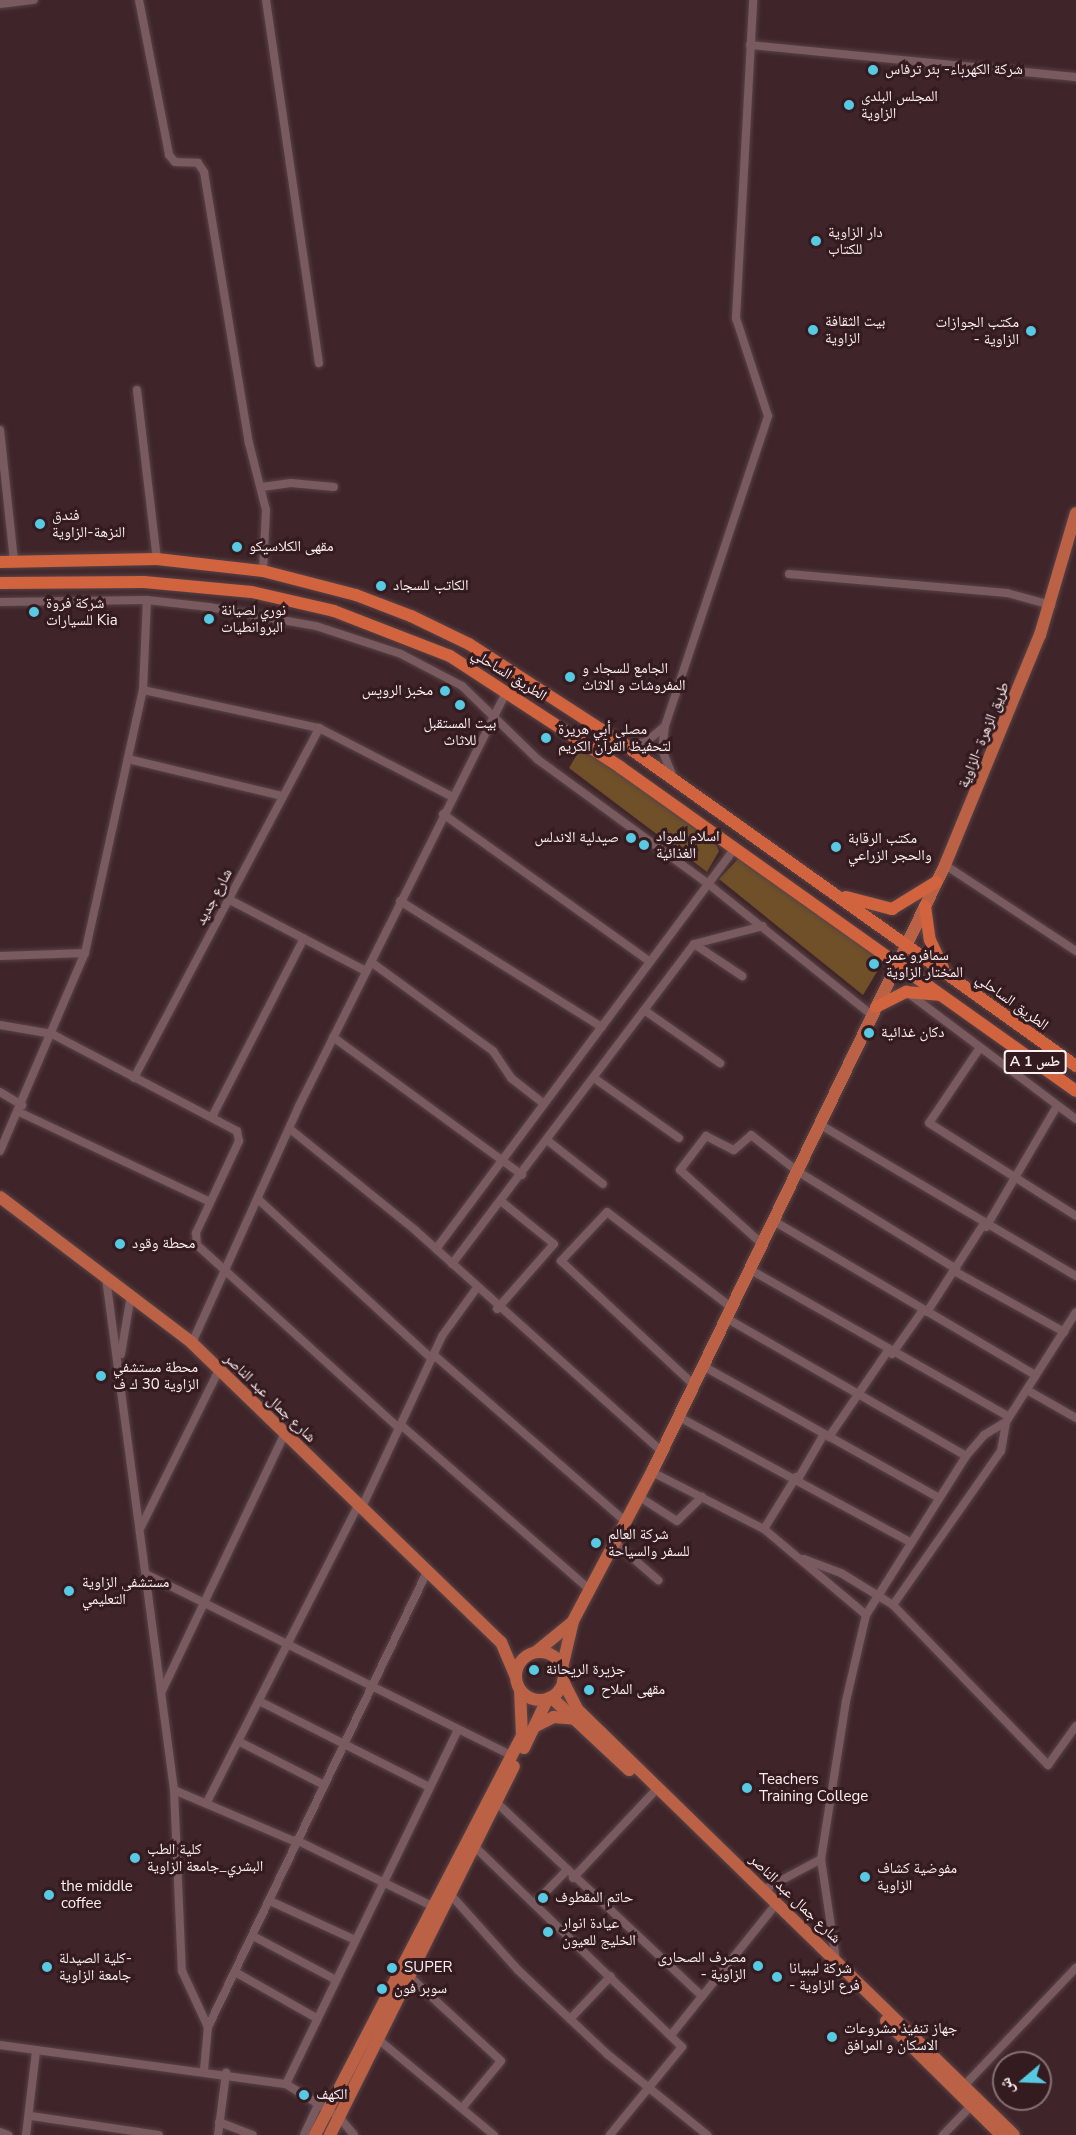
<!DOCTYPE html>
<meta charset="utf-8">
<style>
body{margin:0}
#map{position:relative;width:1076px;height:2135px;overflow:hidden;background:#3f2529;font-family:"Nunito Sans","Noto Naskh Arabic",sans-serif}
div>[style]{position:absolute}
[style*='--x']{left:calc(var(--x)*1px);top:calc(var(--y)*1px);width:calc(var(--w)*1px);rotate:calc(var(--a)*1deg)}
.green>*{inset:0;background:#6f5029}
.roads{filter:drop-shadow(0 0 2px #584347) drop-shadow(0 0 2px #584347)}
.minor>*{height:8px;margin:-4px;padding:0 4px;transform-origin:4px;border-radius:4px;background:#785a5f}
.primary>*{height:12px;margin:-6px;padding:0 6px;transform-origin:6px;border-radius:6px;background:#bb6146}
.primary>.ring{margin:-6px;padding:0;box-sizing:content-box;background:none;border:12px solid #bb6146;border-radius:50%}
.trunk>*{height:12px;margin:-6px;padding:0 6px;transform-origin:6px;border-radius:6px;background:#d1633e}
.dots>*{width:16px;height:16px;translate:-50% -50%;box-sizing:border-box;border:3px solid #341b20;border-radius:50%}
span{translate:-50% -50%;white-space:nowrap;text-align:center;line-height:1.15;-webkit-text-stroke:6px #341b20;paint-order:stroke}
.shield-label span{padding:2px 4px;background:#341b20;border:2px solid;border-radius:4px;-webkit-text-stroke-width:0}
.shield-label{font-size:14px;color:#fdeff0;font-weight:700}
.poi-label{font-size:15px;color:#fdeff0}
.left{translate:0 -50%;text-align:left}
.right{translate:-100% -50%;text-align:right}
.street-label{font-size:15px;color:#fdeff0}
.north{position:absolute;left:992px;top:2051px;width:60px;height:60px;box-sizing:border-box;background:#341b20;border:2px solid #847073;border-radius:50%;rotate:251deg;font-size:16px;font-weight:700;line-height:24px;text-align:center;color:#fdeff0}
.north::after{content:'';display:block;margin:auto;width:21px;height:27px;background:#57c9e2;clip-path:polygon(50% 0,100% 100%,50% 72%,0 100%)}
</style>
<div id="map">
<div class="green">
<div style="clip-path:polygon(582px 746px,715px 842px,719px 851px,707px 872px,569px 768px)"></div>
<div style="clip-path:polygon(739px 858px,879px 956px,881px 965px,863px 995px,719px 879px)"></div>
</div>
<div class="roads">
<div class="minor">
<div style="--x:139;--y:0;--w:158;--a:79"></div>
<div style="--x:169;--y:155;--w:9;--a:49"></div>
<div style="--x:175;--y:162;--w:23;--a:2"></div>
<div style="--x:198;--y:163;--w:11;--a:56"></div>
<div style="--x:204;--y:172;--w:275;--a:80.6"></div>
<div style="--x:249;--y:443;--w:69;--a:75.8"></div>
<div style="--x:266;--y:510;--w:61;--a:92.8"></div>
<div style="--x:266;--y:0;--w:367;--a:81.7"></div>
<div style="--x:0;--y:4;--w:34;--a:-7"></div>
<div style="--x:750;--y:45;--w:328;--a:5.6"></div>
<div style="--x:137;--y:390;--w:170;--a:83.3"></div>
<div style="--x:0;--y:430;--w:132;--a:83.9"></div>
<div style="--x:262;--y:487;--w:29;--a:-8"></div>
<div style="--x:291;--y:483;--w:43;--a:5.3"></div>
<div style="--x:789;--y:574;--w:219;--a:5"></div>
<div style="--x:1007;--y:593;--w:46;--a:15.3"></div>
<div style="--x:0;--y:602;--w:147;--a:-0.8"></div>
<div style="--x:147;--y:600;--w:62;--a:6.4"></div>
<div style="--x:209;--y:607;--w:109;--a:10.1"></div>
<div style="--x:316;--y:626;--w:89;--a:18.2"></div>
<div style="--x:401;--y:654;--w:69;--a:27.7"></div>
<div style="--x:462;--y:686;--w:105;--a:44.2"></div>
<div style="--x:537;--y:759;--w:210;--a:36.1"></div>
<div style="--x:707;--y:883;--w:211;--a:38.7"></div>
<div style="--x:143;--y:690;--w:180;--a:12.2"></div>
<div style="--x:319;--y:728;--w:148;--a:27.3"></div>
<div style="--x:625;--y:745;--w:21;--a:-8"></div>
<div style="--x:646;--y:742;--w:23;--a:-40"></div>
<div style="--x:128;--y:759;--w:158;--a:13.5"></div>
<div style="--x:673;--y:777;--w:29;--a:-112"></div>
<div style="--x:662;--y:750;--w:24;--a:-83"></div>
<div style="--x:665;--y:726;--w:327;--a:-71.6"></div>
<div style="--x:768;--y:416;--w:103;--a:-108.1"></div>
<div style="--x:736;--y:318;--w:318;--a:-86.9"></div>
<div style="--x:443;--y:814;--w:253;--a:35.5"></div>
<div style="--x:945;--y:865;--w:157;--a:33.3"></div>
<div style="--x:228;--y:899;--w:156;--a:27.6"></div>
<div style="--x:400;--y:901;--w:238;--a:32"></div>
<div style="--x:694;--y:944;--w:58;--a:33.7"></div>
<div style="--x:0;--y:956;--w:85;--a:-2"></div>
<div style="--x:371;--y:962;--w:151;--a:36.1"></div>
<div style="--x:493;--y:1051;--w:32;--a:56"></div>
<div style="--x:511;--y:1078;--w:42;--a:38.2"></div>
<div style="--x:908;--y:993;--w:210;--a:36.9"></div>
<div style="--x:644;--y:1010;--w:93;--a:34.9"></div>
<div style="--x:0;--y:1025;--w:53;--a:9.8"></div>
<div style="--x:52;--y:1034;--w:209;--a:27.7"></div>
<div style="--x:237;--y:1131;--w:10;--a:79"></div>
<div style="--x:239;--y:1141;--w:102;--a:115.1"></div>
<div style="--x:196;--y:1233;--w:12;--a:85"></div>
<div style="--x:197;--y:1245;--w:273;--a:42.2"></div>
<div style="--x:333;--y:1037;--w:234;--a:36.1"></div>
<div style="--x:979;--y:1049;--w:89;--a:124"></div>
<div style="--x:929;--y:1123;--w:174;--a:32.3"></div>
<div style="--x:134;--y:1078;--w:396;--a:-62.1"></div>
<div style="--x:594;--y:1078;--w:104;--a:35.2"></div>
<div style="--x:0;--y:1092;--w:26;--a:31"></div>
<div style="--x:19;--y:1112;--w:211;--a:25.2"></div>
<div style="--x:212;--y:1117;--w:201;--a:-62.8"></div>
<div style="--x:819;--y:1124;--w:299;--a:30.6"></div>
<div style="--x:290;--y:1129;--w:161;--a:38.9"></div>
<div style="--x:415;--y:1230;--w:332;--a:41.9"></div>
<div style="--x:547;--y:1140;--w:71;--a:38.2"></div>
<div style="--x:0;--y:1151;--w:215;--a:-66.8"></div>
<div style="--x:85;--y:953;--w:269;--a:-77.6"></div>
<div style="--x:143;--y:690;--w:90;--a:-87.5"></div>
<div style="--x:259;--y:1200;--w:235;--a:42.6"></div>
<div style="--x:772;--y:1220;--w:305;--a:30.5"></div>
<div style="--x:986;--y:1227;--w:140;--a:-59.6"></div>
<div style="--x:761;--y:1243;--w:109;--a:-138"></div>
<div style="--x:680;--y:1170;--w:43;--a:-52.6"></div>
<div style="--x:706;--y:1136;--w:31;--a:27"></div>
<div style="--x:734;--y:1150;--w:23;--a:-41"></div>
<div style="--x:751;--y:1135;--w:58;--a:38"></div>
<div style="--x:797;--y:1171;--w:187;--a:31.6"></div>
<div style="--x:436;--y:1249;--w:500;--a:-53.29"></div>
<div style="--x:452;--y:1264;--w:401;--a:-52.9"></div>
<div style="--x:694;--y:944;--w:71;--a:-14.6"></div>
<div style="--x:749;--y:1269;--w:299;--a:29.6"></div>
<div style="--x:954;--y:1271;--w:126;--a:29"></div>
<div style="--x:106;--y:1278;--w:516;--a:82.43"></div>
<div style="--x:174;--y:1790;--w:181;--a:87.5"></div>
<div style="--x:182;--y:1971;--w:62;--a:65.1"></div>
<div style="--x:208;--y:2027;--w:42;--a:95.4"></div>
<div style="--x:497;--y:1309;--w:86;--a:-48.8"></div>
<div style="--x:554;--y:1244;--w:67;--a:-141.1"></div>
<div style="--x:927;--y:1312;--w:103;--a:-57.2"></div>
<div style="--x:726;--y:1318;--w:277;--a:29.9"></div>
<div style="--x:192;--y:1343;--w:260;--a:-65.7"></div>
<div style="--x:299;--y:1106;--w:464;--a:-63.4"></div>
<div style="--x:121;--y:1354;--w:60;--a:-80.4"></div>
<div style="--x:892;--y:1354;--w:54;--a:-54.8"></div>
<div style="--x:434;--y:1355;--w:253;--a:41"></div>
<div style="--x:703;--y:1366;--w:268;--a:29.2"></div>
<div style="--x:694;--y:1385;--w:182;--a:-137"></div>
<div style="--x:561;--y:1261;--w:67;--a:-46.8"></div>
<div style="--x:607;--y:1212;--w:156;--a:37.5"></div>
<div style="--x:1027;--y:1390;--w:56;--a:29.7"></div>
<div style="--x:679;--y:1417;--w:260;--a:28.4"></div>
<div style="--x:401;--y:1425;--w:248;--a:41.1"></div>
<div style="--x:829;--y:1437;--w:103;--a:-55.7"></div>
<div style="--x:652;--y:1472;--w:126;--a:27"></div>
<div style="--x:764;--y:1529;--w:133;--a:40.1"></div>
<div style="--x:798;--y:1479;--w:52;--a:-60"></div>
<div style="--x:638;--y:1496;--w:46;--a:32.7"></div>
<div style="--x:677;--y:1521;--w:35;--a:-44"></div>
<div style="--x:362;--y:1507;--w:189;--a:-64.9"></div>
<div style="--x:442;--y:1336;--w:58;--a:-54.1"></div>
<div style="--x:141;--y:1527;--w:175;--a:-63.6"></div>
<div style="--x:764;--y:1529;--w:61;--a:-58.4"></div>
<div style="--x:613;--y:1541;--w:60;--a:40.9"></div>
<div style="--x:804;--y:1559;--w:40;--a:21"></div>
<div style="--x:841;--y:1573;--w:61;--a:31.6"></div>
<div style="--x:893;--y:1605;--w:223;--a:45.9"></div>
<div style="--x:1048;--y:1765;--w:48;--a:-54.3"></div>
<div style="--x:146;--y:1574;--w:407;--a:26.4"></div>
<div style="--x:893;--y:1605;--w:188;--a:-55"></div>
<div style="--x:1001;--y:1451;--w:29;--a:-80"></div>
<div style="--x:1006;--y:1422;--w:130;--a:-57.5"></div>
<div style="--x:162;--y:1691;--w:286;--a:-64.5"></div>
<div style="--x:259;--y:1701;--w:191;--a:26.8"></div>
<div style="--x:240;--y:1742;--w:92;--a:27.1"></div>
<div style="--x:174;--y:1790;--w:133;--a:23.1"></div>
<div style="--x:207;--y:1802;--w:335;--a:-63"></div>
<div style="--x:496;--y:1802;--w:283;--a:43.3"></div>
<div style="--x:296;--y:1840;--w:151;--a:25.9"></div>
<div style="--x:474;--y:1846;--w:289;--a:44"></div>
<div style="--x:682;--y:2047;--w:114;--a:129.3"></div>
<div style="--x:573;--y:1878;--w:117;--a:-46.7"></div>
<div style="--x:763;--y:1890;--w:66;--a:-28.1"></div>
<div style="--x:450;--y:1894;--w:102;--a:48.2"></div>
<div style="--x:518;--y:1970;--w:122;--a:43.3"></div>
<div style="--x:607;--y:2054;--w:129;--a:39"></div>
<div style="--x:270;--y:1901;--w:94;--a:24.6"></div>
<div style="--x:536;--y:1902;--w:43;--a:-45.9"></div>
<div style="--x:253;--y:1936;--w:94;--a:27.9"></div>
<div style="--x:235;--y:1972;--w:95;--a:29.5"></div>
<div style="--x:838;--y:1973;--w:115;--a:-98.5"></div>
<div style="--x:821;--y:1859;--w:160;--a:-81"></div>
<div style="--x:846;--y:1701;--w:88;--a:-76.9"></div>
<div style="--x:866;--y:1615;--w:188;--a:-57.8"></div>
<div style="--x:966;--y:1456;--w:28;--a:-49"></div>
<div style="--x:984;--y:1435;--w:26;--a:-31"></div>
<div style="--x:409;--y:1976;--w:125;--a:42.7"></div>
<div style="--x:501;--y:2061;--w:61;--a:129.7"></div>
<div style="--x:570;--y:2019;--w:59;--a:-46.4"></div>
<div style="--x:208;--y:2027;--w:505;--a:-64.3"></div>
<div style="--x:672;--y:2034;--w:168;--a:-51.3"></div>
<div style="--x:379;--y:2040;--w:149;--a:39.6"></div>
<div style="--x:0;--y:2045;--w:289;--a:7.8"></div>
<div style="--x:286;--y:2084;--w:62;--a:31.9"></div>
<div style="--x:339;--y:2117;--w:23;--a:50"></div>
<div style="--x:286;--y:2084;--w:394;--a:-64.1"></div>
<div style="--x:961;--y:2089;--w:167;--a:-46.5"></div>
<div style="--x:31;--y:2116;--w:129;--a:8.4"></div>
<div style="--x:219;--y:2122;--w:36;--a:21"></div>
<div style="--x:0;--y:2132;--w:9;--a:21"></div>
<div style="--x:26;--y:2135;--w:85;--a:-83.2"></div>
<div style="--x:218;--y:2135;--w:63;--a:-82.6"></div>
<div style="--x:304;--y:2135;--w:35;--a:-65"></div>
<div style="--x:943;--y:2135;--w:40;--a:-46"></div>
</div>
<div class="primary">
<div style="--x:0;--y:1197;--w:241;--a:37.2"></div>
<div style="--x:192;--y:1343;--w:430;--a:44.1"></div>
<div style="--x:501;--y:1642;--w:38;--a:67"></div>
<div style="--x:536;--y:1652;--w:44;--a:-39.5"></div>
<div class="ring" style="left:516px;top:1652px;width:36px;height:36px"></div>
<div style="--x:562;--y:1668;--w:48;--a:-76.8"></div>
<div style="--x:573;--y:1621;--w:169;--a:-62.1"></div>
<div style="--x:652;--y:1472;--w:674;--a:-64.23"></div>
<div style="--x:945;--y:865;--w:249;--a:-67.6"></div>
<div style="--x:1040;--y:635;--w:127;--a:-73.6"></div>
<div style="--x:563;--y:1681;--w:31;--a:63"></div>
<div style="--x:577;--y:1709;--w:610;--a:44.27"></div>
<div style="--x:551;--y:1697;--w:107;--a:43.1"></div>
<div style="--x:536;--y:1726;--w:20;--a:-27"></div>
<div style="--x:554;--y:1717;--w:21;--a:5"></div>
<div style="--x:524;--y:1748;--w:55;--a:-64.4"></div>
<div style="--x:886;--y:2021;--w:162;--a:44.7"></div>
<div style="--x:315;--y:2135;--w:450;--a:-62.6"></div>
<div style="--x:522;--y:1735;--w:45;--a:-92.5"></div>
<div style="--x:330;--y:2135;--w:412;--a:-63.5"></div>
</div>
<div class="trunk">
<div style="--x:0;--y:562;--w:157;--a:-1.1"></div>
<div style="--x:157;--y:559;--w:107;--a:6.5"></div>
<div style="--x:263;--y:571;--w:96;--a:14.5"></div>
<div style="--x:356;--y:595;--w:59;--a:20.9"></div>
<div style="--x:411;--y:616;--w:64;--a:25.8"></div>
<div style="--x:469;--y:644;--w:186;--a:32.9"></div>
<div style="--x:625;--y:745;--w:554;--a:35.44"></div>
<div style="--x:0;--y:583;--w:144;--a:-0.4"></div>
<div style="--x:144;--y:582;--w:108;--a:5.3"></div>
<div style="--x:252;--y:592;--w:84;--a:13"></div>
<div style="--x:334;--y:611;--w:124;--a:21.2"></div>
<div style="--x:450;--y:656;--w:203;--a:33.1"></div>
<div style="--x:620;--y:767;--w:559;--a:35.39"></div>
<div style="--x:846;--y:897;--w:48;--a:14.6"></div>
<div style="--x:892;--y:909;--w:52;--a:-31.5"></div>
<div style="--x:925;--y:906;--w:34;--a:82"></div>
<div style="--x:930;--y:940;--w:31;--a:65"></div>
<div style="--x:876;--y:1007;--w:34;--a:-27"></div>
<div style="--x:906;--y:992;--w:33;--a:5"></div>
</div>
</div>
<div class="dots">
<div style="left:873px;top:70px;background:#57c9e2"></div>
<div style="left:849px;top:105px;background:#57c9e2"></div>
<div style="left:816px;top:241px;background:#57c9e2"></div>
<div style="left:813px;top:330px;background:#57c9e2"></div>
<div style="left:1031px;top:331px;background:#57c9e2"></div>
<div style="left:40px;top:524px;background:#57c9e2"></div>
<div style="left:237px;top:547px;background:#57c9e2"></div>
<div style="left:381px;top:586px;background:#57c9e2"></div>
<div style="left:34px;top:612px;background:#57c9e2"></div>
<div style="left:209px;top:619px;background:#57c9e2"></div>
<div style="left:570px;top:677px;background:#57c9e2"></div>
<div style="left:445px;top:691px;background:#57c9e2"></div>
<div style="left:460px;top:705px;background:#57c9e2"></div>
<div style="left:546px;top:738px;background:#57c9e2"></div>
<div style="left:631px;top:838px;background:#57c9e2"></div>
<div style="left:644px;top:845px;background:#57c9e2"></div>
<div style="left:836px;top:847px;background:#57c9e2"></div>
<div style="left:874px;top:964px;background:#57c9e2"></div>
<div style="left:869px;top:1033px;background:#57c9e2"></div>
<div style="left:120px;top:1244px;background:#57c9e2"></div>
<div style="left:101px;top:1376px;background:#57c9e2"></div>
<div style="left:596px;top:1543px;background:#57c9e2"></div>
<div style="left:69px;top:1591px;background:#57c9e2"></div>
<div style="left:534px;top:1670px;background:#57c9e2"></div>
<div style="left:589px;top:1690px;background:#57c9e2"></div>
<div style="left:747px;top:1788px;background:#57c9e2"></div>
<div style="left:135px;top:1858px;background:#57c9e2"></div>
<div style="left:865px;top:1877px;background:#57c9e2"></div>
<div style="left:49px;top:1895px;background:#57c9e2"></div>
<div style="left:543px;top:1898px;background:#57c9e2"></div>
<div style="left:548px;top:1932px;background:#57c9e2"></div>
<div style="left:758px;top:1966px;background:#57c9e2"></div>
<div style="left:47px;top:1967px;background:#57c9e2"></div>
<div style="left:392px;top:1968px;background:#57c9e2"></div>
<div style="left:777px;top:1977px;background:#57c9e2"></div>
<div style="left:382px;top:1989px;background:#57c9e2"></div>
<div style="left:832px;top:2037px;background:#57c9e2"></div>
<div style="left:304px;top:2095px;background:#57c9e2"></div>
</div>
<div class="shield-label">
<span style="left:1035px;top:1062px">A 1 طس</span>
</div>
<div class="poi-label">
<span class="left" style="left:885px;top:70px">شركة الكهرباء- بئر ترفاس</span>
<span class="left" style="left:861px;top:105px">المجلس البلدي<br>الزاوية</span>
<span class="left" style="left:828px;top:241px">دار الزاوية<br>للكتاب</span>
<span class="left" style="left:825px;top:330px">بيت الثقافة<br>الزاوية</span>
<span class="right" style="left:1019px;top:331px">مكتب الجوازات<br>- الزاوية</span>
<span class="left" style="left:52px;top:524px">فندق<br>النزهة-الزاوية</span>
<span class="left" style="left:249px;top:547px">مقهى الكلاسيكو</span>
<span class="left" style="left:393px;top:586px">الكاتب للسجاد</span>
<span class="left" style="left:46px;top:612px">شركة فروة<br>للسيارات Kia</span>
<span class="left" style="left:221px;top:619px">نوري لصيانة<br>البروانطيات</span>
<span class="left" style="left:582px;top:677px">الجامع للسجاد و<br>المفروشات و الاثاث</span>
<span class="right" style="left:433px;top:691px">مخبز الرويس</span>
<span style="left:460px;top:732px">بيت المستقبل<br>للاثاث</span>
<span class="left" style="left:558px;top:738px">مصلى أبي هريرة<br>لتحفيظ القرآن الكريم</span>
<span class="left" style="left:656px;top:845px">اسلام للمواد<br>الغذائية</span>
<span class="right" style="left:619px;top:838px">صيدلية الاندلس</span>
<span class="left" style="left:848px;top:847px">مكتب الرقابة<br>والحجر الزراعي</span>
<span class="left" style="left:886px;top:964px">سمافرو عمر<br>المختار الزاوية</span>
<span class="left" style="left:881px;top:1033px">دكان غذائية</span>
<span class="left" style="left:132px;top:1244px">محطة وقود</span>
<span class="left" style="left:113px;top:1376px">محطة مستشفي<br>الزاوية 30 ك ف</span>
<span class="left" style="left:608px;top:1543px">شركة العالم<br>للسفر والسياحة</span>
<span class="left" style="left:82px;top:1591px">مستشفى الزاوية<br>التعليمي</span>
<span class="left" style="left:546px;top:1670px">جزيرة الريحانة</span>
<span class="left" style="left:601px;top:1690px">مقهى الملاح</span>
<span class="left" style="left:759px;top:1788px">Teachers<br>Training College</span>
<span class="left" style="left:147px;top:1858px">كلية الطب<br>البشري_جامعة الزاوية</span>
<span class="left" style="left:877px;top:1877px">مفوضية كشاف<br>الزاوية</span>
<span class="left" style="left:61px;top:1895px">the middle<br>coffee</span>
<span class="left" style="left:555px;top:1898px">حاتم المقطوف</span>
<span class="left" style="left:562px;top:1932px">عيادة انوار<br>الخليج للعيون</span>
<span class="right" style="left:746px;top:1966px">مصرف الصحارى<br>- الزاوية</span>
<span class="left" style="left:59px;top:1967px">كلية الصيدلة-<br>جامعة الزاوية</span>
<span class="left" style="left:404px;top:1968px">SUPER</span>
<span class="left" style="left:789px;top:1977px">شركة ليبيانا<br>- فرع الزاوية</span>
<span class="left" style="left:394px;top:1989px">سوبر فون</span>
<span class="left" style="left:844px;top:2037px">جهاز تنفيذ مشروعات<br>الاسكان و المرافق</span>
<span class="left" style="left:316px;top:2095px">الكهف</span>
</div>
<div class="street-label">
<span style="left:509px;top:675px;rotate:32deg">الطريق الساحلي</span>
<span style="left:984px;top:735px;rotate:-68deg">طريق الزهرة -الزاوية</span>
<span style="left:214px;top:897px;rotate:-62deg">شارع جديد</span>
<span style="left:1012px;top:1002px;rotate:36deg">الطريق الساحلي</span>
<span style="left:270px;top:1398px;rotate:44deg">شارع جمال عبد الناصر</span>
<span style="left:795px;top:1899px;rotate:44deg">شارع جمال عبد الناصر</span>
</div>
<div class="north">ش</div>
</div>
